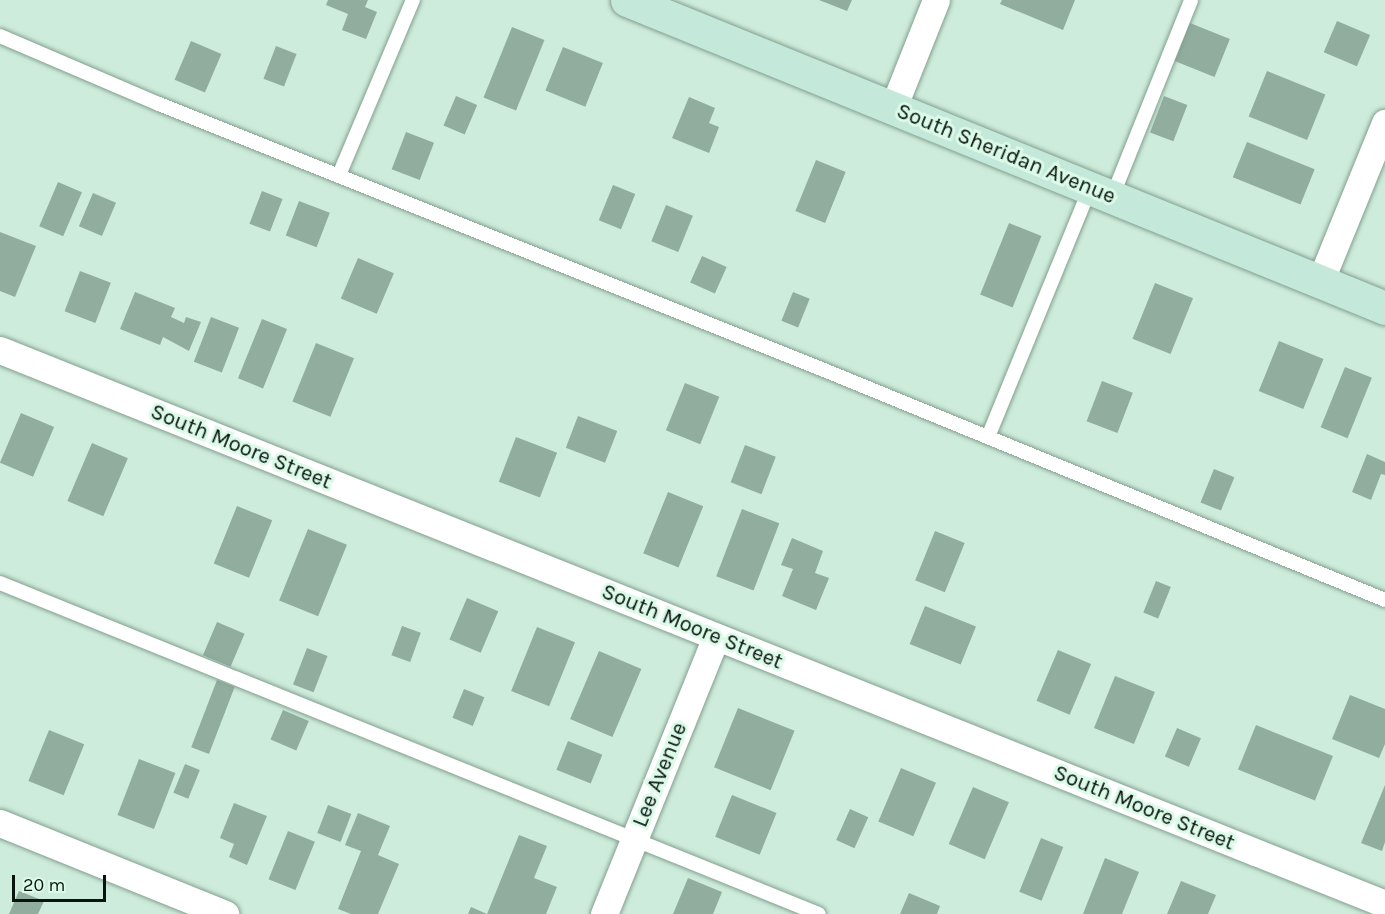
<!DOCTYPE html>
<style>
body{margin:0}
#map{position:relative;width:1385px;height:914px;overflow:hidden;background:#ceecdb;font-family:Karla,sans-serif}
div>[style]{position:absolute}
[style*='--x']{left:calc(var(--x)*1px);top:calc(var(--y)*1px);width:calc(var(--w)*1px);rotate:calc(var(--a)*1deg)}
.building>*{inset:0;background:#90ad9d;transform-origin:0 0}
.roads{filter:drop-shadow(0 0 2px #829f8f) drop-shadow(0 0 2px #829f8f)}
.lane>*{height:14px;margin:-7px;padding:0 7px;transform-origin:7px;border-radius:7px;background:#fff}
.street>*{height:27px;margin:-13.5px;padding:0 13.5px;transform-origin:13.5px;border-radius:13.5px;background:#fff}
.secondary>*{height:33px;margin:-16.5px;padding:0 16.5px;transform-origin:16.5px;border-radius:16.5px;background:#c4e8d9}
span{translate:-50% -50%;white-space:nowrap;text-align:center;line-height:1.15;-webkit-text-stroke:6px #dbfae8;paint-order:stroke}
.street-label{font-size:22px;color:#09140e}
.scale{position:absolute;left:12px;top:875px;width:94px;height:27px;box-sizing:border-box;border:3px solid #09140e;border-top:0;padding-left:8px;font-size:18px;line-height:21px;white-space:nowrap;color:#09140e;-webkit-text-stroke:4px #dbfae8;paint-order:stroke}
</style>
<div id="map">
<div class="building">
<div style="clip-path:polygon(328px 0,368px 0,365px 7px,377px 12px,366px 39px,342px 30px,348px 14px,326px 5px)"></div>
<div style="clip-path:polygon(819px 0,852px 0,847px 11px)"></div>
<div style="clip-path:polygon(1002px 0,1075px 0,1063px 30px,1000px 4px)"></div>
<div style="left:1337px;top:21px;width:36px;height:34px;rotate:23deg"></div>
<div style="left:1190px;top:23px;width:43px;height:41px;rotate:22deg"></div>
<div style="left:512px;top:27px;width:35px;height:76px;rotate:22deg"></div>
<div style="left:191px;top:41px;width:33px;height:42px;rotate:23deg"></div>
<div style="left:276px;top:46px;width:22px;height:35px;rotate:21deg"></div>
<div style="left:563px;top:47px;width:43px;height:47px;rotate:22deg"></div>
<div style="left:1267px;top:71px;width:63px;height:49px;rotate:22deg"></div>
<div style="left:456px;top:96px;width:23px;height:32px;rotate:23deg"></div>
<div style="left:1164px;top:96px;width:25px;height:39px;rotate:21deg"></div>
<div style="clip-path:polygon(689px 97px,715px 108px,709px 123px,719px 127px,709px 153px,672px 138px)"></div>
<div style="left:406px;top:132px;width:30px;height:40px;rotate:21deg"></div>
<div style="left:1247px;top:142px;width:73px;height:38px;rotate:22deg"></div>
<div style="left:816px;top:160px;width:32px;height:55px;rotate:22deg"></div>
<div style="left:58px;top:182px;width:26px;height:48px;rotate:23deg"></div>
<div style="left:613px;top:185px;width:24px;height:38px;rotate:22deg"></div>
<div style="left:262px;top:191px;width:22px;height:35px;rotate:21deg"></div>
<div style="left:93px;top:193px;width:25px;height:36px;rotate:23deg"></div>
<div style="left:299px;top:201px;width:33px;height:37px;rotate:21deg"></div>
<div style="left:666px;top:205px;width:29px;height:39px;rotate:22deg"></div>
<div style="left:1009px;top:223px;width:35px;height:77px;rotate:22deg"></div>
<div style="clip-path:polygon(0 232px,36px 246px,15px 297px,0 291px)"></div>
<div style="left:702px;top:256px;width:27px;height:29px;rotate:24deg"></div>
<div style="left:358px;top:258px;width:39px;height:44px;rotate:23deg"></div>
<div style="left:80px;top:271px;width:33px;height:43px;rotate:21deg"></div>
<div style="left:1155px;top:283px;width:41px;height:60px;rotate:22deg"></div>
<div style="clip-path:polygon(135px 292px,175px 308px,171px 317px,184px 323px,186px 317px,201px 322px,189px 351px,163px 337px,160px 345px,120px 329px)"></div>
<div style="left:793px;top:292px;width:18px;height:31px;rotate:22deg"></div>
<div style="left:211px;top:317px;width:30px;height:48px;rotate:21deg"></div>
<div style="left:262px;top:319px;width:27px;height:64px;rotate:22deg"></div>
<div style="left:1279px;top:341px;width:48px;height:54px;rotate:22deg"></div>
<div style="left:316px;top:343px;width:41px;height:63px;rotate:22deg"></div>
<div style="left:1345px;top:367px;width:29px;height:65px;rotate:22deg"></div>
<div style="left:1102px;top:381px;width:33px;height:43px;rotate:21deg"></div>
<div style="left:685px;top:383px;width:37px;height:51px;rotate:22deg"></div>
<div style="left:21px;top:413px;width:36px;height:54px;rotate:23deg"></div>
<div style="left:578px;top:416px;width:42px;height:34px;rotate:21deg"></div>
<div style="left:516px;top:437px;width:44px;height:48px;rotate:21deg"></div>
<div style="left:92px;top:443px;width:39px;height:63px;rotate:23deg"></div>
<div style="left:745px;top:445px;width:33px;height:40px;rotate:21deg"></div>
<div style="clip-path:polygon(1367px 454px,1385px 462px,1385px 475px,1381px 474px,1371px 500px,1352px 492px)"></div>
<div style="left:1214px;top:469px;width:22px;height:36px;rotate:22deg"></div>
<div style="left:668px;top:492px;width:38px;height:66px;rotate:22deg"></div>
<div style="left:237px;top:506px;width:38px;height:62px;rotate:22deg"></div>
<div style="left:742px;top:509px;width:40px;height:72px;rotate:21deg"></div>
<div style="left:308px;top:529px;width:42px;height:77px;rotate:22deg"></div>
<div style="left:935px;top:531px;width:32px;height:53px;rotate:22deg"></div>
<div style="clip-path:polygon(792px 538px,823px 551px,815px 573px,829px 578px,816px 610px,782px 596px,793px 569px,781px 565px)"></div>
<div style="left:1156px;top:581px;width:16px;height:34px;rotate:22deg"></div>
<div style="left:467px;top:598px;width:34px;height:45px;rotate:23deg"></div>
<div style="left:925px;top:606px;width:55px;height:41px;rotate:22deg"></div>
<div style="left:217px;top:622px;width:30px;height:36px;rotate:23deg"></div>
<div style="left:402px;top:626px;width:20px;height:31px;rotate:20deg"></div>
<div style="left:537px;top:627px;width:41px;height:69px;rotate:22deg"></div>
<div style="left:307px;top:648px;width:22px;height:39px;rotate:21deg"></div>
<div style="left:1058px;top:650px;width:36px;height:55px;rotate:23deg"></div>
<div style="left:599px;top:651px;width:46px;height:74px;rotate:23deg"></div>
<div style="left:1115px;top:676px;width:43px;height:56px;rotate:22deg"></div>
<div style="left:217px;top:680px;width:19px;height:72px;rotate:21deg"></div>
<div style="left:464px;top:689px;width:22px;height:31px;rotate:22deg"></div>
<div style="clip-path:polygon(1350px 695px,1385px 709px,1385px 744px,1379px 758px,1332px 739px)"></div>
<div style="left:738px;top:708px;width:61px;height:64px;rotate:22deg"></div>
<div style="left:283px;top:710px;width:28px;height:32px;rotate:23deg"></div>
<div style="left:1256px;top:725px;width:83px;height:48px;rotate:22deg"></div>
<div style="left:1177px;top:728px;width:26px;height:31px;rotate:23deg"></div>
<div style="left:49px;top:730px;width:38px;height:55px;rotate:22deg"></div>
<div style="left:568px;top:741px;width:37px;height:31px;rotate:22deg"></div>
<div style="left:139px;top:759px;width:39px;height:60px;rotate:21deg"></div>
<div style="left:185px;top:764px;width:16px;height:31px;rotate:22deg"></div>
<div style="left:901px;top:768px;width:38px;height:58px;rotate:23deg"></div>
<div style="clip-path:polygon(1385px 785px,1385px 842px,1382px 851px,1361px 843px)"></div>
<div style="left:973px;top:787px;width:39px;height:62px;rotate:23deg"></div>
<div style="left:732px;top:795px;width:48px;height:45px;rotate:22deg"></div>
<div style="clip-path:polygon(234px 803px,267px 816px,247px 865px,229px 857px,234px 844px,220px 838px)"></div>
<div style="left:328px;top:805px;width:25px;height:30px;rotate:21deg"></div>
<div style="left:850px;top:809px;width:20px;height:34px;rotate:24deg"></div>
<div style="clip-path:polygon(358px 813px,390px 826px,378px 855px,399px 864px,378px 914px,351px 914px,338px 909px,361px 851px,345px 845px)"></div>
<div style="left:288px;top:831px;width:29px;height:52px;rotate:22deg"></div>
<div style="clip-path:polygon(519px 835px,547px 846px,534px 878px,557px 887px,546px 914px,487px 914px)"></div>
<div style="left:1041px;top:838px;width:24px;height:58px;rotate:22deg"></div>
<div style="clip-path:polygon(1105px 858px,1139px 872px,1122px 914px,1083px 914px)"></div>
<div style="clip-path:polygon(688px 878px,722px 892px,713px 914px,673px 914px)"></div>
<div style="clip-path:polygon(1181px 881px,1216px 895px,1208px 914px,1167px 914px)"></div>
<div style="clip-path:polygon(19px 891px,44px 901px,38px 914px,9px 914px)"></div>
<div style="clip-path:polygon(909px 893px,940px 906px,937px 914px,900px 914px)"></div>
<div style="clip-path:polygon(471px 907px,487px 914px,468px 914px)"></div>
</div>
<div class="roads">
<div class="lane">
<div style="--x:0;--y:36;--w:173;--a:23.2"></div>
<div style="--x:159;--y:104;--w:716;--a:21.8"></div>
<div style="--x:824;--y:370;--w:606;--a:22.29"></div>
<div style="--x:339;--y:175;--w:190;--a:-67.1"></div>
<div style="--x:1112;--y:197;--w:212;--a:-68.1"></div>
<div style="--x:988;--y:437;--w:269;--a:-67.7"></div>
<div style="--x:0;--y:583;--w:883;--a:22.01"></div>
</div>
<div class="street">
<div style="--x:893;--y:108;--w:116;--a:-68.3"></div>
<div style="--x:1320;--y:282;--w:172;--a:-67.8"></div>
<div style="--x:0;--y:350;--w:1492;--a:21.8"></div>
<div style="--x:0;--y:823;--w:243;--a:22"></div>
<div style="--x:604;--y:914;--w:299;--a:-68"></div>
</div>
<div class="secondary">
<div style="--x:627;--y:0;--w:818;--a:22.11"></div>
</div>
</div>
<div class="street-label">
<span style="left:1006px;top:154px;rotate:22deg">South Sheridan Avenue</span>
<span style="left:241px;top:447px;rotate:22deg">South Moore Street</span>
<span style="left:692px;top:627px;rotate:22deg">South Moore Street</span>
<span style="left:660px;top:775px;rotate:-68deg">Lee Avenue</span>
<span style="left:1144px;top:808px;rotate:22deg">South Moore Street</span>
</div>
<div class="scale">20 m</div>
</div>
